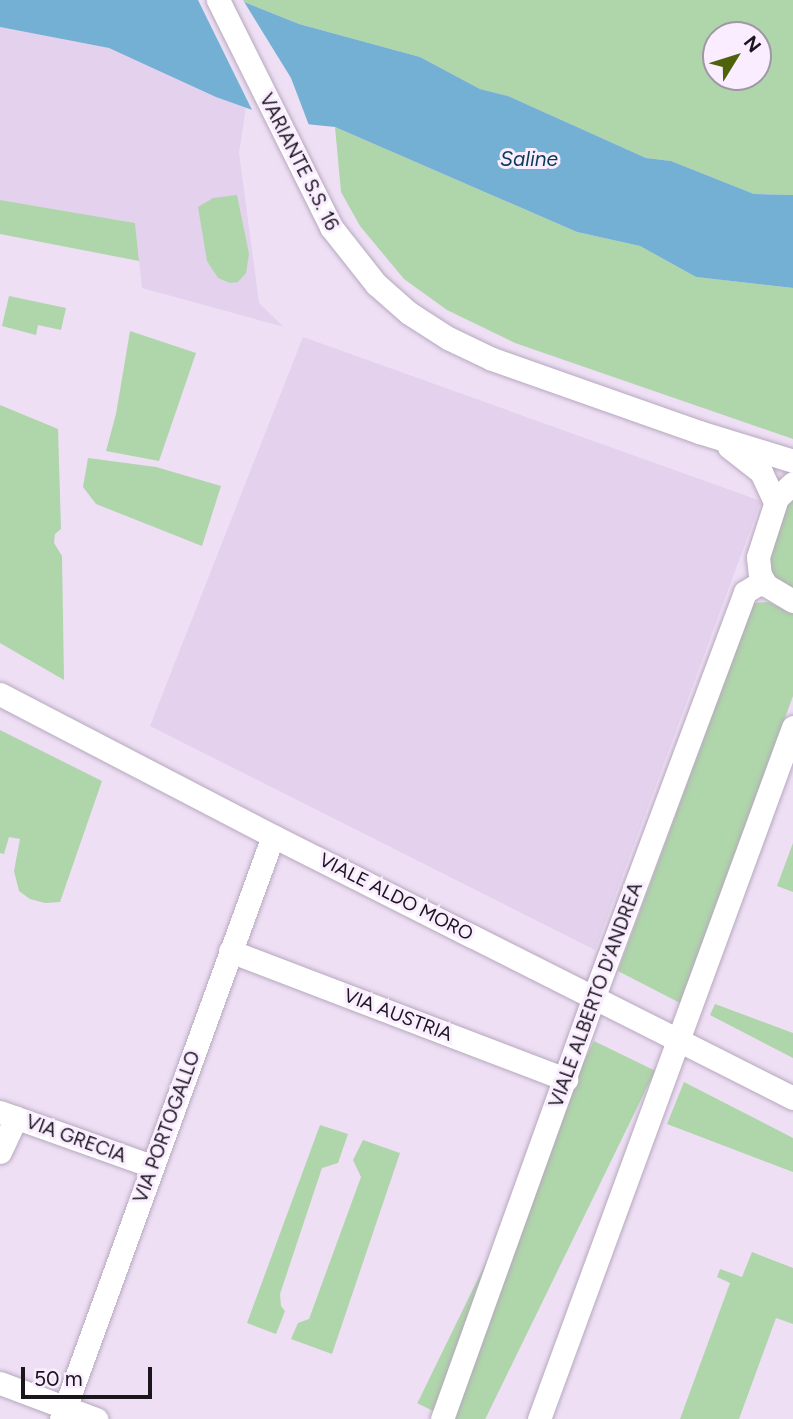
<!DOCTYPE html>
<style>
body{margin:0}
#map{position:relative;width:793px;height:1419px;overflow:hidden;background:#eedff5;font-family:Figtree,sans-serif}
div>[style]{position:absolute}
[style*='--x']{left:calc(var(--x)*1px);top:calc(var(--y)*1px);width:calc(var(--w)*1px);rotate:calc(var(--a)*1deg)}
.built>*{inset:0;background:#e4d1ed}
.green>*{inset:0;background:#afd5aa;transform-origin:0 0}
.water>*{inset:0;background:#74b0d3}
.pier>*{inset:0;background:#eedff5}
.roads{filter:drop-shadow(0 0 2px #b6a8bd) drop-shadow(0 0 2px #b6a8bd)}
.minor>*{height:23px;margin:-11.5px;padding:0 11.5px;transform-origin:11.5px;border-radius:11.5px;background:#fff}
span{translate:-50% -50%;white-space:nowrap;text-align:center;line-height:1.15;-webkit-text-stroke:6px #f9edff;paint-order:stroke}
.street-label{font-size:19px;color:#1b161e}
.water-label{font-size:21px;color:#093c54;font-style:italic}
.north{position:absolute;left:702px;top:21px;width:70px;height:70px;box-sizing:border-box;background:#f9edff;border:2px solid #a097a5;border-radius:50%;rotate:52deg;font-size:19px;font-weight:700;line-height:28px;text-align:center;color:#1b161e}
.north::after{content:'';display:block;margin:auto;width:24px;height:32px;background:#4e620c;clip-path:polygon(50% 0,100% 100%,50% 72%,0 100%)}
.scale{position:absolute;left:21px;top:1367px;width:131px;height:32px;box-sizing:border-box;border:4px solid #1b161e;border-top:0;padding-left:9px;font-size:21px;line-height:24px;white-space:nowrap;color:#1b161e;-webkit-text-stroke:5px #f9edff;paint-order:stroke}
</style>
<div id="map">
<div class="built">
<div style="clip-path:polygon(0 27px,109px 48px,246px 107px,239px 153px,259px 303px,284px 327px,142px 288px,135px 223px,0 200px)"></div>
<div style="clip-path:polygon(303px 337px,761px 501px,595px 950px,150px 726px)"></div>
</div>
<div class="green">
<div style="clip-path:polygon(evenodd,239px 0,793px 0,793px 195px,754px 194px,671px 161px,646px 158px,508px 96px,480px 89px,420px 57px,299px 24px,239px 0,716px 35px,758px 35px,758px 77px,716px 77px,716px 35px)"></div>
<div style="clip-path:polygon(335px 127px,577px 232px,640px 246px,696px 277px,793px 288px,793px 439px,515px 343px,447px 310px,404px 279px,360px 226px,341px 192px)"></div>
<div style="clip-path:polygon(237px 195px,249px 254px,246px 273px,238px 282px,230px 283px,218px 278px,207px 261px,198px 207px,213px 198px)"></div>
<div style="clip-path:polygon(0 200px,135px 223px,139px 261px,0 234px)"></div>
<div style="clip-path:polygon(9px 296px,66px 308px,61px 330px,38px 325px,36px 335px,2px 326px)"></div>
<div style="clip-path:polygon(130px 331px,196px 353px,159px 461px,106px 451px,116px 414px)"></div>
<div style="clip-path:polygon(0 405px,58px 429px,61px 529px,55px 534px,54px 543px,62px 556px,64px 680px,0 643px)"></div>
<div style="clip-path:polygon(88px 458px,156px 467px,221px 486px,202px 546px,96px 504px,83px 487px)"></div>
<div style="clip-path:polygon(793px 491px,793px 592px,781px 586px,768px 569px,769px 536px)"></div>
<div style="clip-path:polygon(768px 602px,793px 613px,793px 696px,680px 1003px,618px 971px,754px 603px)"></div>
<div style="clip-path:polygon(0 730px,102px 781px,60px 902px,45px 903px,30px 899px,19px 891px,14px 871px,20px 839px,9px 837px,4px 854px,0 853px)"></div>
<div style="clip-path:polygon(793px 843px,793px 892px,777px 886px)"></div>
<div style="clip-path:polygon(715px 1004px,793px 1033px,793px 1058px,710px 1015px)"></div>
<div style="left:594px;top:1041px;width:68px;height:403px;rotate:26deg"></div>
<div style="clip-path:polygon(684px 1082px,793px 1138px,793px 1172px,667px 1124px)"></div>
<div style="clip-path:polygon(320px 1125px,348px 1134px,338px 1163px,322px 1168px,280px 1294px,281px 1306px,285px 1311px,276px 1334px,247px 1323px)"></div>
<div style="clip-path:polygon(363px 1140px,400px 1153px,332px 1354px,291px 1339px,298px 1323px,309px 1319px,361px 1177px,353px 1160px)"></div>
<div style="clip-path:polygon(752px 1252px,793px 1268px,793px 1324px,776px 1318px,739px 1419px,680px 1419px,730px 1283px,717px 1277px,720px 1269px,742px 1277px)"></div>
</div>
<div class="water">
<div style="clip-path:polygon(0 0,239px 0,299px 24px,420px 57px,480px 89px,508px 96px,646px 158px,671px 161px,754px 194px,793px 195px,793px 288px,696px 277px,640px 246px,577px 232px,335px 127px,286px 122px,216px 97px,109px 48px,0 27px)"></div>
</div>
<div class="pier">
<div style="clip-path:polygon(198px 0,243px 0,291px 78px,310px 128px,285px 125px,254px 114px)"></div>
</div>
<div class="roads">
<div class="minor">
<div style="--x:218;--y:0;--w:254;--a:63.5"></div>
<div style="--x:331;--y:227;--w:73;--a:51.7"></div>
<div style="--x:376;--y:284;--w:44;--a:41.3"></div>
<div style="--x:409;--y:313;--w:46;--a:32.7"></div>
<div style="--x:448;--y:338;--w:49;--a:25.5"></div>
<div style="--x:492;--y:359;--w:219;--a:19.4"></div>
<div style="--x:699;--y:432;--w:98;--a:17.1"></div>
<div style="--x:729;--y:447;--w:41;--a:38"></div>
<div style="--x:761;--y:472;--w:33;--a:65"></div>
<div style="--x:793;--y:483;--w:22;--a:137"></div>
<div style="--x:777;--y:498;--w:62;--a:107.9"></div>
<div style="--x:758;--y:557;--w:18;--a:84"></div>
<div style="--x:760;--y:575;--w:12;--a:59"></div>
<div style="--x:766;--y:585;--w:31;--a:31"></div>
<div style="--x:0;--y:694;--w:308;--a:27.5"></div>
<div style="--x:273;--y:836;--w:582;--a:26.74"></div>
<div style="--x:230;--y:951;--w:360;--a:20.9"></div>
<div style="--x:0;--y:1112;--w:161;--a:19.6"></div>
<div style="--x:0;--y:1152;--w:38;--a:-65"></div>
<div style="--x:0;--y:1383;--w:103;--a:20.6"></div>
<div style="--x:61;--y:1419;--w:620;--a:-70.02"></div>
<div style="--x:442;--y:1419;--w:449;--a:-70.2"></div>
<div style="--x:594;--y:996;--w:431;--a:-69.5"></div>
<div style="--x:745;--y:592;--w:21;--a:-31"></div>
<div style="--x:539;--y:1419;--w:737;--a:-69.84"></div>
</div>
</div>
<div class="street-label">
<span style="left:299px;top:162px;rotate:63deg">VARIANTE S.S. 16</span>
<span style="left:396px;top:897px;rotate:27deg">VIALE ALDO MORO</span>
<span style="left:596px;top:995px;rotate:-70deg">VIALE ALBERTO D'ANDREA</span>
<span style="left:398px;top:1015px;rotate:21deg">VIA AUSTRIA</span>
<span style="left:167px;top:1127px;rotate:-70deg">VIA PORTOGALLO</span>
<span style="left:76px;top:1139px;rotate:20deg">VIA GRECIA</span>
</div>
<div class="water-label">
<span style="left:529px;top:159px">Saline</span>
</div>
<div class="north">N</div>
<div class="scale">50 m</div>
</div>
